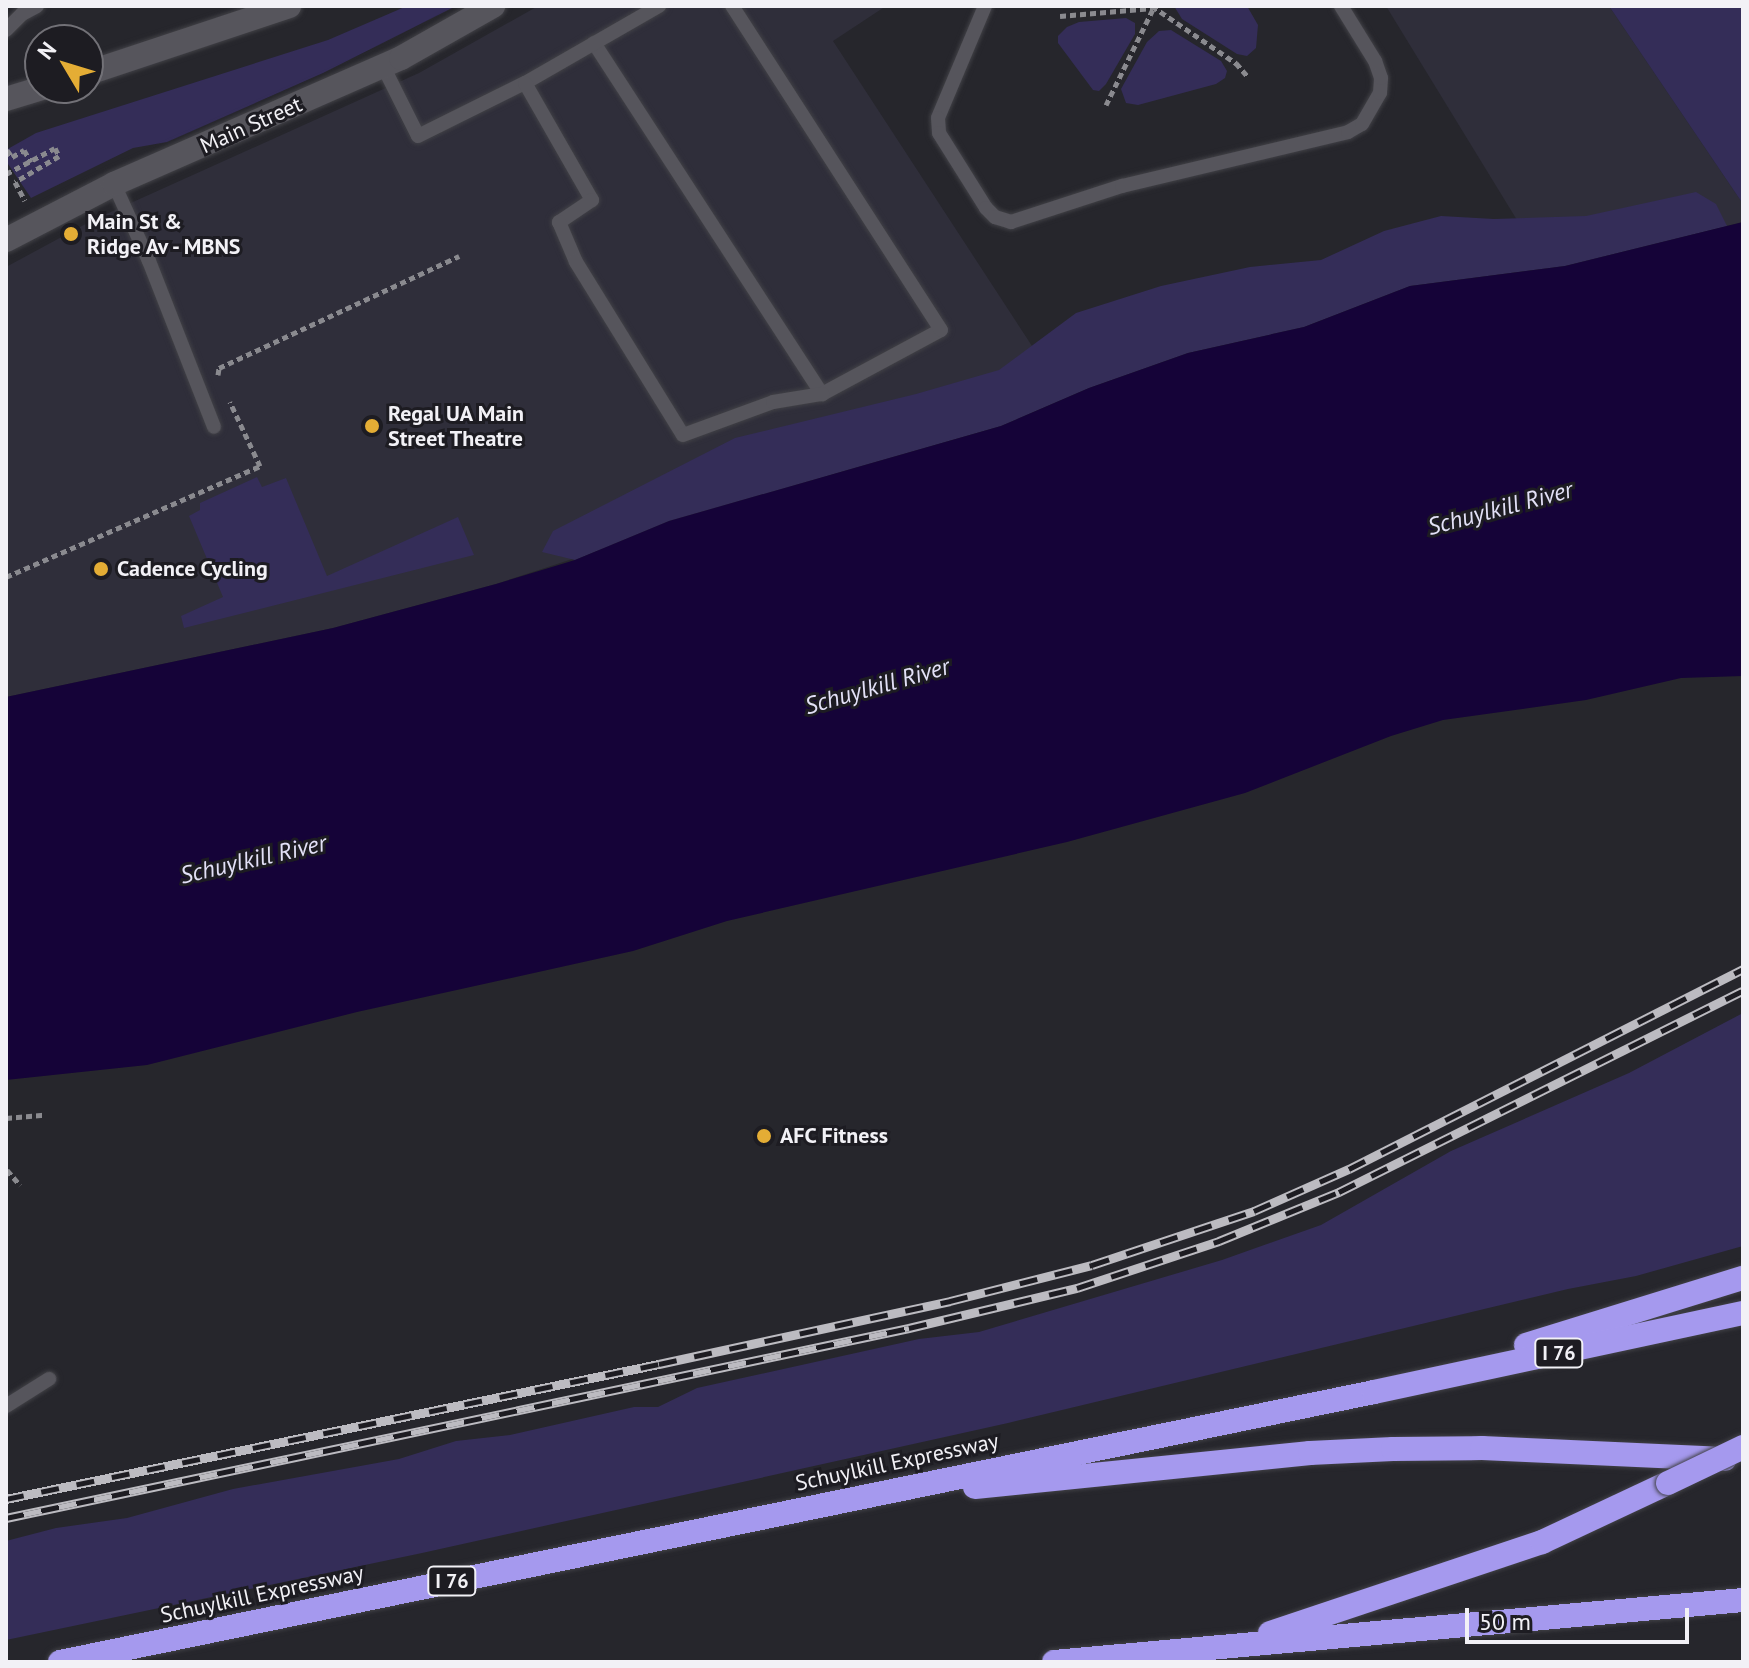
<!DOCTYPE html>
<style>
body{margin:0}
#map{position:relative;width:1749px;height:1668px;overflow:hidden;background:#26262c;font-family:"PT Sans",sans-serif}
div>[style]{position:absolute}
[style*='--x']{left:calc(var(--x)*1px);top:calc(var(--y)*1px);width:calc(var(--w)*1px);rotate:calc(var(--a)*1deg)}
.built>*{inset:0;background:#2f2e3a}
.green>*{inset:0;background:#342d58}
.water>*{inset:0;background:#150338}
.path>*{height:5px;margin-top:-2.5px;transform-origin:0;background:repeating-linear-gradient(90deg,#8a8a8f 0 6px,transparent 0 10px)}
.roads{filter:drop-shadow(0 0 2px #414146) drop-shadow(0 0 2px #414146)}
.service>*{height:14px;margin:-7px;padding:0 7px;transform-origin:7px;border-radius:7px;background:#56555c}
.tertiary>*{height:24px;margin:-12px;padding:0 12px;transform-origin:12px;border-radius:12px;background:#56555c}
.secondary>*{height:24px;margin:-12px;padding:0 12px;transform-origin:12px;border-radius:12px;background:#56555c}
.motorway>*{height:24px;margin:-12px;padding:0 12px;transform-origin:12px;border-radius:12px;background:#a599ee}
.rail>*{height:9px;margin-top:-4.5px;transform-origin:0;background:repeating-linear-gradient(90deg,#1d1c22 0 18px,#bcbbc1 0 36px);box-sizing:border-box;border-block:2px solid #bcbbc1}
.bridges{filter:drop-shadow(0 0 2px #414146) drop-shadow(0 0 2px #414146)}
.motorway-bridge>*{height:24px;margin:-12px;padding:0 12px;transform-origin:12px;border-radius:12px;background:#a599ee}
.dots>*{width:22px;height:22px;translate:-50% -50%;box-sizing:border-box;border:4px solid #1d1c22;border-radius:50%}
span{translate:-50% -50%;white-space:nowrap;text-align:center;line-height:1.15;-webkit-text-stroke:6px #1d1c22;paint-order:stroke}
.shield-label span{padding:2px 6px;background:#1d1c22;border:2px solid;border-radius:6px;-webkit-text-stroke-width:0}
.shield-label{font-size:20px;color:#f2f1f6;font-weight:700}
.street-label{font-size:22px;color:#f2f1f6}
.poi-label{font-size:22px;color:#f2f1f6;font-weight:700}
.left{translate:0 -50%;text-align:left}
.water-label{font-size:24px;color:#e3e1f7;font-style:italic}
.frame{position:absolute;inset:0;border:8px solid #f2f1f6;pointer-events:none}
.north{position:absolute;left:24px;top:24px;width:80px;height:80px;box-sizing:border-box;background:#1d1c22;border:2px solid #727177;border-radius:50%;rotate:308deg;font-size:22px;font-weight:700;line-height:32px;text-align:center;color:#f2f1f6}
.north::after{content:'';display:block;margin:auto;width:28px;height:36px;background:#e4ad35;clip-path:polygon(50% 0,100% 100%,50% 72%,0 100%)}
.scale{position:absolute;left:1465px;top:1608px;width:224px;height:36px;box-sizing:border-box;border:4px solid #f2f1f6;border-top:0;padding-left:10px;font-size:24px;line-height:28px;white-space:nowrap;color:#f2f1f6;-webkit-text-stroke:6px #1d1c22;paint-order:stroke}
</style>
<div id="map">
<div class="built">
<div style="clip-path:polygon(538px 6px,886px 6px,833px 41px,1066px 398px,496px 584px,333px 628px,6px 697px,6px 267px,93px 220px,419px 73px)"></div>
<div style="clip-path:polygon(1386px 6px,1609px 6px,1743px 204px,1743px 222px,1547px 269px)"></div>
</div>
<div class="green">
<div style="clip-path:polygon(407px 6px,456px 6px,323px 73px,167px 142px,133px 148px,31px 198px,6px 161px,6px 150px,36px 133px,328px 40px)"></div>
<div style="clip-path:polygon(1174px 6px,1247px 6px,1258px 25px,1256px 48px,1247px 56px,1237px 54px,1182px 19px)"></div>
<div style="clip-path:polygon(1609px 6px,1743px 6px,1743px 204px)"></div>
<div style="clip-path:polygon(1126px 18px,1135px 23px,1135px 34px,1106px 84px,1099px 91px,1093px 90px,1058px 43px,1058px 36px,1067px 27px,1079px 22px)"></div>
<div style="clip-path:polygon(1171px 30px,1221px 61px,1227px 71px,1225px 78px,1216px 84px,1138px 105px,1126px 103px,1121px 89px,1147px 42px,1159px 31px)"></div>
<div style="clip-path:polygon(1696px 192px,1716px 204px,1727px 226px,1565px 266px,1410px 286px,1304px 327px,1188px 353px,1089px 388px,1001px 426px,669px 521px,575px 560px,542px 552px,553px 531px,735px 438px,916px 394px,999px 370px,1076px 313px,1161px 286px,1250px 267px,1321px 260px,1384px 231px,1441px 216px,1494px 219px,1586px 216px)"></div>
<div style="clip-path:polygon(257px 477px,262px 487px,286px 478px,327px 576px,458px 517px,474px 555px,184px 628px,181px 616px,223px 597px,189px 516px,200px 510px,200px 503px)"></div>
<div style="clip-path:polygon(1743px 1013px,1743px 1246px,1636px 1276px,1568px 1289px,1008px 1423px,422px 1553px,6px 1640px,6px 1541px,56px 1528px,127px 1518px,233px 1489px,399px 1459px,456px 1441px,510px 1435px,634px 1407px,658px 1407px,697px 1388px,919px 1339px,979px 1332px,1222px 1260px,1321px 1225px,1451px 1151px,1629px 1073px)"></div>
</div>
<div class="water">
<div style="clip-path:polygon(1743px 222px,1743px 676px,1681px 678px,1586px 700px,1443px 720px,1391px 736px,1245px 793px,1067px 842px,727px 921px,633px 951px,357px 1012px,147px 1065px,6px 1080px,6px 697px,333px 628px,496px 584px,575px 560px,669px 521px,1001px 426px,1089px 388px,1188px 353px,1304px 327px,1410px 286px,1565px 266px)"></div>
</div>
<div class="path">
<div style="--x:1152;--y:6;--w:102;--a:34.2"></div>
<div style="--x:1236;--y:63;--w:18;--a:49"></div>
<div style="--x:1060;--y:16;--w:93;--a:-4.9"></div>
<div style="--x:1106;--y:105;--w:107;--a:-63.9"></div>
<div style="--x:7;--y:150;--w:9;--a:54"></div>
<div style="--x:12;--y:157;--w:14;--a:-30"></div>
<div style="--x:24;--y:150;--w:14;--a:60"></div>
<div style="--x:6;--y:174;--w:55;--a:-28"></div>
<div style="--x:55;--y:148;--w:9;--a:63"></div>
<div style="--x:59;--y:156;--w:51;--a:149.4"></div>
<div style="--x:15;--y:182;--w:21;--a:62"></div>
<div style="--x:218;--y:375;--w:7;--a:-82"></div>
<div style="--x:219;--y:368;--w:265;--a:-25"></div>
<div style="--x:6;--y:577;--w:277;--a:-23.6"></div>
<div style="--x:260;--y:466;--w:71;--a:-115.1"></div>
<div style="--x:6;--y:1118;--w:38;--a:-5"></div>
<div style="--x:7;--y:1170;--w:20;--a:49"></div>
</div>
<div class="roads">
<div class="service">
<div style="--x:985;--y:6;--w:121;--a:112.8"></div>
<div style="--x:938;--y:118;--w:15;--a:86"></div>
<div style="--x:939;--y:133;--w:89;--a:57.9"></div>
<div style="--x:986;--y:208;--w:13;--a:45"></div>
<div style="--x:995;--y:217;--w:17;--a:17"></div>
<div style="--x:1011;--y:222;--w:117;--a:-18"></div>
<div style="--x:1122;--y:186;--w:232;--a:-13.4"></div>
<div style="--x:1348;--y:132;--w:16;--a:-30"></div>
<div style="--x:1362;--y:124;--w:36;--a:-60"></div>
<div style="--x:1380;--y:93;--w:15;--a:-86"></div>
<div style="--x:1381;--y:78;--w:18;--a:-109"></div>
<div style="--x:1375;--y:61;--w:65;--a:-121.7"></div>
<div style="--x:6;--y:30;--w:23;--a:-45"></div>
<div style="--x:22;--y:14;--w:17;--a:-28"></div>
<div style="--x:594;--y:43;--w:419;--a:57"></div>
<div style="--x:822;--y:394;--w:135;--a:-28.3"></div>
<div style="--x:941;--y:330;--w:386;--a:-122.8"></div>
<div style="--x:383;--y:66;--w:78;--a:63.4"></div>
<div style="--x:418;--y:136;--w:119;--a:-26.4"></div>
<div style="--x:525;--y:83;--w:155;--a:-29.9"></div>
<div style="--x:525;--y:83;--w:135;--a:60.2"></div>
<div style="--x:592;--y:200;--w:40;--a:146"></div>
<div style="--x:559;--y:222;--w:43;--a:67"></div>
<div style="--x:576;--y:262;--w:203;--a:58.3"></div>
<div style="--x:683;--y:435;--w:96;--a:-20.1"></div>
<div style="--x:773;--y:402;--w:50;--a:-9.3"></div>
<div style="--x:114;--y:184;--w:85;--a:65.6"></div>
<div style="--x:149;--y:261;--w:178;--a:68.6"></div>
<div style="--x:6;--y:1406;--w:51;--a:-32.1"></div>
</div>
<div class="tertiary">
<div style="--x:6;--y:240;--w:122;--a:-27.4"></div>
<div style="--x:114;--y:184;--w:313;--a:-23.7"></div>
<div style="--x:401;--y:58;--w:106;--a:-29.5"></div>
</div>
<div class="secondary">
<div style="--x:88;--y:73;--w:212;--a:-18.4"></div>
<div style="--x:6;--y:99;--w:37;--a:-17"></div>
</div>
<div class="motorway">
<div style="--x:1526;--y:1345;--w:227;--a:-17.2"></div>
<div style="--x:975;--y:1487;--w:337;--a:-5.8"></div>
<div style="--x:1310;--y:1453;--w:83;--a:-2.8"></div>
<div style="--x:1393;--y:1449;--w:89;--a:-0.6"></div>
<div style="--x:1482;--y:1448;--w:243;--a:2.6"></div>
<div style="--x:1270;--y:1633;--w:287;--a:-18.5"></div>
<div style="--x:1542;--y:1542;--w:139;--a:-25.1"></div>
<div style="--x:60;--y:1662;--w:1341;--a:-11.61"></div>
<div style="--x:1374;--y:1392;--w:377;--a:-12.1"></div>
<div style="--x:1054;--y:1662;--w:692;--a:-5.14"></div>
</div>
</div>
<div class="rail">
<div style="--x:6;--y:1499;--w:667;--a:-11.68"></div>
<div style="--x:659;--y:1364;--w:298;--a:-12.2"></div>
<div style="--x:950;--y:1301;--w:146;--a:-14.2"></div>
<div style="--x:1092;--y:1265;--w:171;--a:-18.4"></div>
<div style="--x:1254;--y:1211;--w:104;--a:-23.9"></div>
<div style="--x:1349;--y:1169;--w:442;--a:-26.9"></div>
<div style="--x:6;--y:1518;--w:923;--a:-11.88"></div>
<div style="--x:909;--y:1328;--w:173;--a:-13.4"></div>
<div style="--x:1077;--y:1288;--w:150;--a:-18.3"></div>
<div style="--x:1219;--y:1241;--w:130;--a:-22.2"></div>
<div style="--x:1339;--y:1192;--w:451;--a:-26.5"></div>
</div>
<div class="bridges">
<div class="motorway-bridge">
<div style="--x:1668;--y:1483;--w:83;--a:-25.6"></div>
</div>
</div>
<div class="dots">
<div style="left:71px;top:234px;background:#e4ad35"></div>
<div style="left:372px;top:426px;background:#e4ad35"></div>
<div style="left:101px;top:569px;background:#e4ad35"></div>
<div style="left:764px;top:1136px;background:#e4ad35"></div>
</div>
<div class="shield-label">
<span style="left:1559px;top:1353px">I 76</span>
<span style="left:452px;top:1581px">I 76</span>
</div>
<div class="street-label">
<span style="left:251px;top:125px;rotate:-24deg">Main Street</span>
<span style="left:897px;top:1462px;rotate:-12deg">Schuylkill Expressway</span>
<span style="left:262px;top:1594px;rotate:-12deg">Schuylkill Expressway</span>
</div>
<div class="poi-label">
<span class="left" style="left:87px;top:234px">Main St &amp;<br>Ridge Av - MBNS</span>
<span class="left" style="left:388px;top:426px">Regal UA Main<br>Street Theatre</span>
<span class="left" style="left:117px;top:569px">Cadence Cycling</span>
<span class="left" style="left:780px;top:1136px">AFC Fitness</span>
</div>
<div class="water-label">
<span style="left:1500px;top:508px;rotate:-15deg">Schuylkill River</span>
<span style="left:877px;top:686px;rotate:-16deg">Schuylkill River</span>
<span style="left:253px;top:859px;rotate:-13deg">Schuylkill River</span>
</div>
<div class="frame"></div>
<div class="north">N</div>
<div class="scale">50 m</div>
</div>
